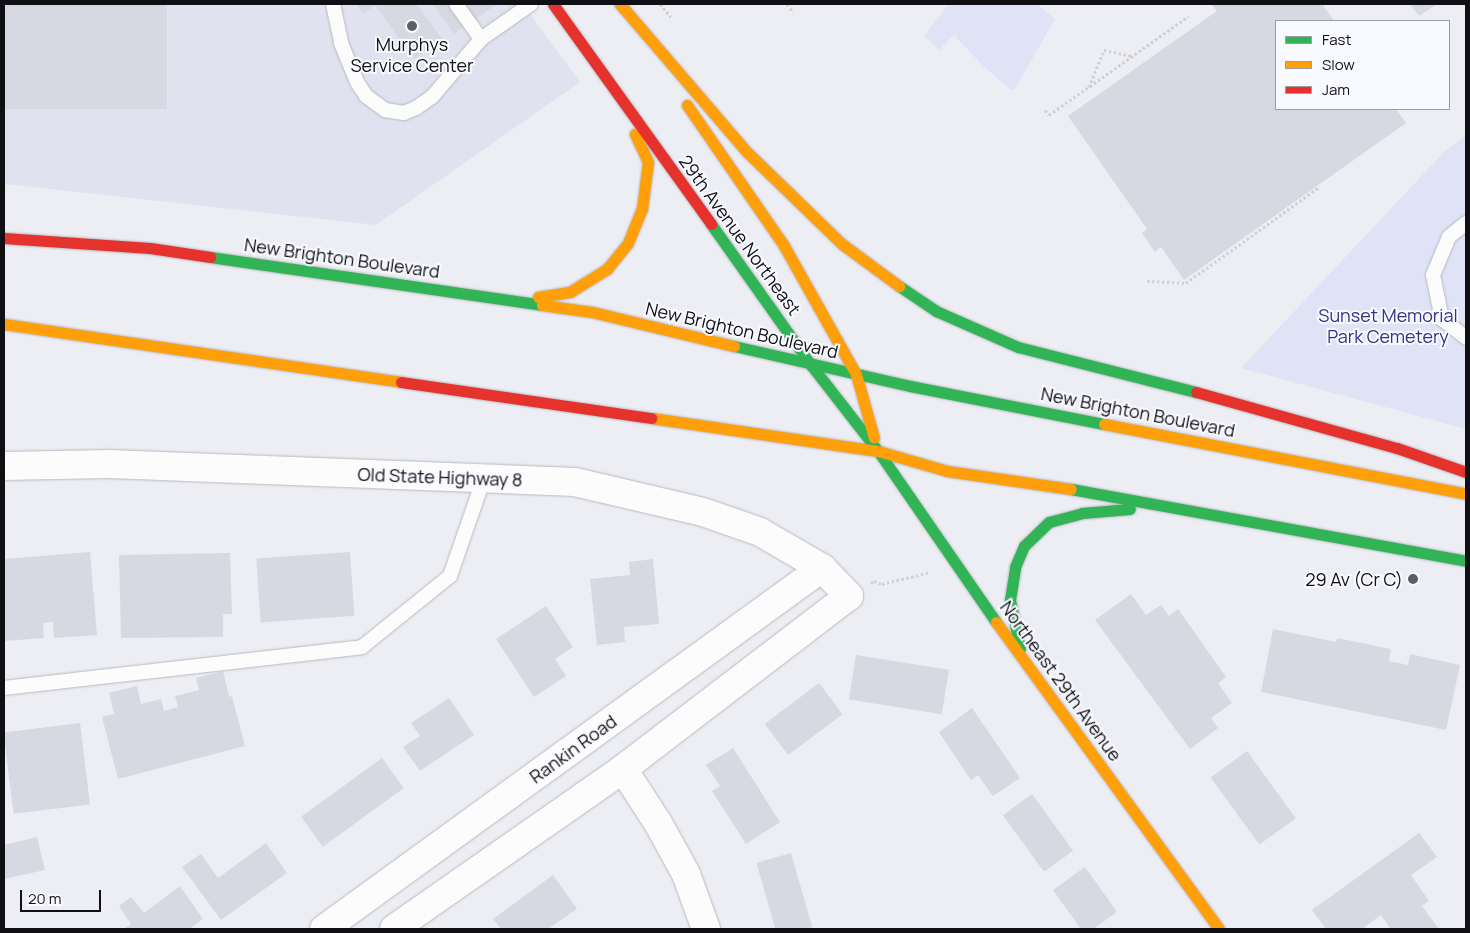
<!DOCTYPE html>
<style>
body{margin:0}
#map{position:relative;width:1470px;height:933px;overflow:hidden;background:#edeef4;font-family:Manrope,sans-serif}
div>[style]{position:absolute}
[style*='--x']{left:calc(var(--x)*1px);top:calc(var(--y)*1px);width:calc(var(--w)*1px);rotate:calc(var(--a)*1deg)}
.built>*{inset:0;background:#e0e2ef}
.green>*{inset:0;background:#dfe3f5}
.building>*{inset:0;background:#d6d8e2;transform-origin:0 0}
.path>*{height:3px;margin-top:-1.5px;transform-origin:0;background:repeating-linear-gradient(90deg,#d1d1d3 0 2.5px,transparent 0 5px)}
.roads{filter:drop-shadow(0 0 1px #b8b9be) drop-shadow(0 0 1px #b8b9be)}
.lane>*{height:14px;margin:-7px;padding:0 7px;transform-origin:7px;border-radius:7px;background:#fcfcfd}
.street>*{height:28px;margin:-14px;padding:0 14px;transform-origin:14px;border-radius:14px;background:#fcfcfd}
.fast>*{height:11px;margin:-5.5px;padding:0 5.5px;transform-origin:5.5px;border-radius:5.5px;background:#30b455}
.slow>*{height:11px;margin:-5.5px;padding:0 5.5px;transform-origin:5.5px;border-radius:5.5px;background:#ff9f0a}
.jam>*{height:11px;margin:-5.5px;padding:0 5.5px;transform-origin:5.5px;border-radius:5.5px;background:#e5322d}
.dots>*{width:14px;height:14px;translate:-50% -50%;box-sizing:border-box;border:2px solid #f9faff;border-radius:50%}
span{translate:-50% -50%;white-space:nowrap;text-align:center;line-height:1.15;-webkit-text-stroke:4px #f9faff;paint-order:stroke}
.poi-label{font-size:18px;color:#101014}
.right{translate:-100% -50%;text-align:right}
.street-label{font-size:18px;color:#101014}
.park-label{font-size:18px;color:#313386}
.frame{position:absolute;inset:0;border:5px solid #101014;pointer-events:none}
.legend{position:absolute;left:1275px;top:20px;width:175px;height:90px;box-sizing:border-box;background:#f9faff;border:1px solid #9c9ca1;margin:0;padding:6px 9px;list-style:none;font-size:15px;color:#101014}
.legend li{display:flex;align-items:center;gap:10px;height:25px}
.legend b{width:25px;border:1px solid #9c9ca1}
.scale{position:absolute;left:20px;top:890px;width:81px;height:22px;box-sizing:border-box;border:2px solid #101014;border-top:0;padding-left:6px;font-size:15px;line-height:18px;white-space:nowrap;color:#101014;-webkit-text-stroke:4px #f9faff;paint-order:stroke}
</style>
<div id="map">
<div class="built">
<div style="clip-path:polygon(4px 4px,523px 4px,580px 82px,376px 225px,4px 184px)"></div>
</div>
<div class="green">
<div style="clip-path:polygon(949px 4px,1037px 4px,1055px 19px,1015px 89px,1011px 90px,984px 67px,954px 35px,939px 50px,924px 36px)"></div>
<div style="clip-path:polygon(1466px 135px,1466px 429px,1241px 368px,1444px 152px)"></div>
</div>
<div class="building">
<div style="left:4px;top:4px;width:163px;height:105px"></div>
<div style="clip-path:polygon(356px 4px,417px 4px,442px 39px,414px 59px,375px 5px,363px 14px)"></div>
<div style="clip-path:polygon(433px 4px,497px 4px,454px 34px)"></div>
<div style="clip-path:polygon(1211px 4px,1322px 4px,1334px 21px,1276px 21px,1276px 109px,1396px 109px,1406px 123px,1184px 280px,1161px 247px,1155px 252px,1142px 233px,1147px 229px,1068px 116px,1217px 11px)"></div>
<div style="clip-path:polygon(1410px 4px,1437px 4px,1419px 16px)"></div>
<div style="clip-path:polygon(90px 552px,97px 635px,54px 638px,53px 622px,43px 623px,44px 638px,4px 641px,4px 559px)"></div>
<div style="left:350px;top:552px;width:64px;height:94px;rotate:86deg"></div>
<div style="clip-path:polygon(230px 553px,232px 614px,223px 614px,223px 637px,121px 638px,119px 555px)"></div>
<div style="clip-path:polygon(653px 559px,659px 624px,624px 627px,625px 642px,597px 645px,590px 579px,630px 575px,629px 562px)"></div>
<div style="clip-path:polygon(1131px 594px,1146px 615px,1161px 605px,1169px 616px,1178px 609px,1226px 677px,1218px 683px,1232px 703px,1211px 718px,1218px 728px,1190px 749px,1095px 620px)"></div>
<div style="clip-path:polygon(546px 606px,573px 647px,555px 659px,566px 676px,534px 697px,496px 639px)"></div>
<div style="clip-path:polygon(1273px 629px,1336px 642px,1337px 638px,1391px 649px,1389px 661px,1408px 665px,1410px 654px,1460px 665px,1446px 730px,1261px 692px)"></div>
<div style="left:856px;top:655px;width:94px;height:45px;rotate:9deg"></div>
<div style="clip-path:polygon(223px 671px,229px 697px,232px 696px,245px 746px,118px 779px,102px 717px,114px 714px,109px 693px,137px 686px,141px 704px,161px 699px,164px 711px,178px 707px,175px 696px,199px 690px,196px 678px)"></div>
<div style="left:819px;top:683px;width:39px;height:68px;rotate:53deg"></div>
<div style="clip-path:polygon(449px 698px,474px 735px,420px 771px,403px 747px,420px 736px,411px 723px)"></div>
<div style="clip-path:polygon(972px 708px,1020px 778px,993px 796px,978px 775px,971px 780px,939px 732px)"></div>
<div style="left:80px;top:723px;width:82px;height:77px;rotate:83deg"></div>
<div style="clip-path:polygon(733px 748px,780px 822px,746px 844px,712px 791px,720px 786px,706px 765px)"></div>
<div style="left:1247px;top:751px;width:83px;height:45px;rotate:54deg"></div>
<div style="left:382px;top:758px;width:37px;height:100px;rotate:54deg"></div>
<div style="left:1032px;top:794px;width:70px;height:36px;rotate:54deg"></div>
<div style="clip-path:polygon(1419px 833px,1437px 857px,1411px 875px,1429px 901px,1422px 906px,1439px 929px,1391px 929px,1381px 915px,1362px 929px,1326px 929px,1312px 910px)"></div>
<div style="clip-path:polygon(37px 837px,45px 870px,4px 879px,4px 845px)"></div>
<div style="clip-path:polygon(266px 843px,287px 873px,221px 920px,182px 867px,201px 854px,218px 878px)"></div>
<div style="left:791px;top:853px;width:77px;height:36px;rotate:74deg"></div>
<div style="clip-path:polygon(1085px 867px,1117px 912px,1093px 929px,1081px 929px,1053px 890px)"></div>
<div style="clip-path:polygon(553px 875px,577px 909px,548px 929px,501px 929px,493px 919px)"></div>
<div style="clip-path:polygon(180px 886px,203px 919px,189px 929px,124px 929px,131px 924px,119px 906px,131px 897px,144px 913px)"></div>
</div>
<div class="path">
<div style="--x:660;--y:4;--w:17;--a:50"></div>
<div style="--x:787;--y:4;--w:10;--a:53"></div>
<div style="--x:1089;--y:87;--w:40;--a:-68"></div>
<div style="--x:1104;--y:50;--w:29;--a:12"></div>
<div style="--x:1045;--y:110;--w:6;--a:51"></div>
<div style="--x:1049;--y:115;--w:171;--a:-35.3"></div>
<div style="--x:1147;--y:281;--w:39;--a:3"></div>
<div style="--x:1186;--y:283;--w:164;--a:-35.8"></div>
<div style="--x:871;--y:583;--w:4;--a:-34"></div>
<div style="--x:874;--y:581;--w:9;--a:21"></div>
<div style="--x:882;--y:584;--w:49;--a:-14"></div>
</div>
<div class="roads">
<div class="lane">
<div style="--x:333;--y:4;--w:40;--a:78"></div>
<div style="--x:341;--y:43;--w:42;--a:67.7"></div>
<div style="--x:357;--y:82;--w:17;--a:57"></div>
<div style="--x:366;--y:96;--w:24;--a:36"></div>
<div style="--x:385;--y:110;--w:19;--a:9"></div>
<div style="--x:404;--y:113;--w:13;--a:-23"></div>
<div style="--x:416;--y:108;--w:19;--a:-35"></div>
<div style="--x:432;--y:97;--w:76;--a:-49.8"></div>
<div style="--x:456;--y:4;--w:43;--a:54.5"></div>
<div style="--x:481;--y:39;--w:61;--a:-35"></div>
<div style="--x:1466;--y:223;--w:22;--a:141"></div>
<div style="--x:1449;--y:237;--w:41;--a:112.8"></div>
<div style="--x:1433;--y:275;--w:45;--a:78.4"></div>
<div style="--x:1442;--y:319;--w:31;--a:38"></div>
<div style="--x:4;--y:688;--w:360;--a:-6.5"></div>
<div style="--x:362;--y:647;--w:113;--a:-38.9"></div>
<div style="--x:450;--y:576;--w:104;--a:-70.9"></div>
</div>
<div class="street">
<div style="--x:4;--y:466;--w:105;--a:-1.1"></div>
<div style="--x:109;--y:464;--w:466;--a:2.2"></div>
<div style="--x:575;--y:482;--w:131;--a:13.2"></div>
<div style="--x:703;--y:512;--w:60;--a:19.3"></div>
<div style="--x:760;--y:532;--w:72;--a:30.1"></div>
<div style="--x:822;--y:568;--w:39;--a:46"></div>
<div style="--x:849;--y:596;--w:285;--a:142.6"></div>
<div style="--x:623;--y:769;--w:279;--a:145.1"></div>
<div style="--x:623;--y:769;--w:64;--a:57.1"></div>
<div style="--x:658;--y:823;--w:58;--a:61.2"></div>
<div style="--x:686;--y:874;--w:59;--a:70"></div>
<div style="--x:324;--y:929;--w:615;--a:-35.94"></div>
</div>
<div class="fast">
<div style="--x:711;--y:224;--w:173;--a:54.7"></div>
<div style="--x:811;--y:365;--w:109;--a:52.1"></div>
<div style="--x:878;--y:451;--w:208;--a:55.4"></div>
<div style="--x:210;--y:257;--w:335;--a:8.2"></div>
<div style="--x:899;--y:286;--w:45;--a:34"></div>
<div style="--x:936;--y:311;--w:90;--a:23.7"></div>
<div style="--x:1018;--y:347;--w:184;--a:14.2"></div>
<div style="--x:734;--y:346;--w:180;--a:12.8"></div>
<div style="--x:910;--y:386;--w:198;--a:11.1"></div>
<div style="--x:1071;--y:489;--w:402;--a:10.3"></div>
<div style="--x:1020;--y:648;--w:49;--a:-101.8"></div>
<div style="--x:1010;--y:600;--w:33;--a:-81"></div>
<div style="--x:1015;--y:567;--w:23;--a:-67"></div>
<div style="--x:1024;--y:546;--w:35;--a:-44"></div>
<div style="--x:1049;--y:522;--w:34;--a:-15"></div>
<div style="--x:1082;--y:513;--w:48;--a:-4.8"></div>
</div>
<div class="slow">
<div style="--x:620;--y:4;--w:195;--a:49.4"></div>
<div style="--x:747;--y:152;--w:132;--a:44.1"></div>
<div style="--x:842;--y:244;--w:71;--a:36.4"></div>
<div style="--x:687;--y:105;--w:169;--a:55.4"></div>
<div style="--x:783;--y:244;--w:149;--a:60.7"></div>
<div style="--x:856;--y:374;--w:66;--a:74.3"></div>
<div style="--x:538;--y:297;--w:32;--a:-9"></div>
<div style="--x:570;--y:292;--w:44;--a:-31.9"></div>
<div style="--x:607;--y:269;--w:33;--a:-51"></div>
<div style="--x:628;--y:243;--w:37;--a:-68"></div>
<div style="--x:642;--y:209;--w:47;--a:-82.7"></div>
<div style="--x:648;--y:162;--w:31;--a:-115"></div>
<div style="--x:542;--y:305;--w:50;--a:8"></div>
<div style="--x:592;--y:312;--w:146;--a:13.5"></div>
<div style="--x:4;--y:324;--w:401;--a:8.3"></div>
<div style="--x:651;--y:418;--w:229;--a:8.3"></div>
<div style="--x:878;--y:451;--w:72;--a:16.2"></div>
<div style="--x:947;--y:471;--w:125;--a:8.3"></div>
<div style="--x:1104;--y:424;--w:369;--a:10.9"></div>
<div style="--x:996;--y:622;--w:379;--a:54"></div>
</div>
<div class="jam">
<div style="--x:553;--y:4;--w:271;--a:54.3"></div>
<div style="--x:4;--y:238;--w:146;--a:3.9"></div>
<div style="--x:150;--y:248;--w:61;--a:8.5"></div>
<div style="--x:401;--y:382;--w:253;--a:8.2"></div>
<div style="--x:1196;--y:392;--w:209;--a:15.6"></div>
<div style="--x:1397;--y:448;--w:73;--a:19.2"></div>
</div>
</div>
<div class="dots">
<div style="left:412px;top:26px;background:#5d5e62"></div>
<div style="left:1413px;top:579px;background:#5d5e62"></div>
</div>
<div class="poi-label">
<span style="left:412px;top:55px">Murphys<br>Service Center</span>
<span class="right" style="left:1403px;top:579px">29 Av (Cr C)</span>
</div>
<div class="street-label">
<span style="left:740px;top:235px;rotate:54deg">29th Avenue Northeast</span>
<span style="left:342px;top:258px;rotate:8deg">New Brighton Boulevard</span>
<span style="left:742px;top:330px;rotate:13deg">New Brighton Boulevard</span>
<span style="left:1138px;top:412px;rotate:11deg">New Brighton Boulevard</span>
<span style="left:440px;top:477px;rotate:2deg">Old State Highway 8</span>
<span style="left:1061px;top:681px;rotate:54deg">Northeast 29th Avenue</span>
<span style="left:573px;top:749px;rotate:-36deg">Rankin Road</span>
</div>
<div class="park-label">
<span style="left:1388px;top:326px">Sunset Memorial<br>Park Cemetery</span>
</div>
<div class="frame"></div>
<ul class="legend">
<li><b style="height:6px;background:#30b455"></b>Fast</li>
<li><b style="height:6px;background:#ff9f0a"></b>Slow</li>
<li><b style="height:6px;background:#e5322d"></b>Jam</li>
</ul>
<div class="scale">20 m</div>
</div>
